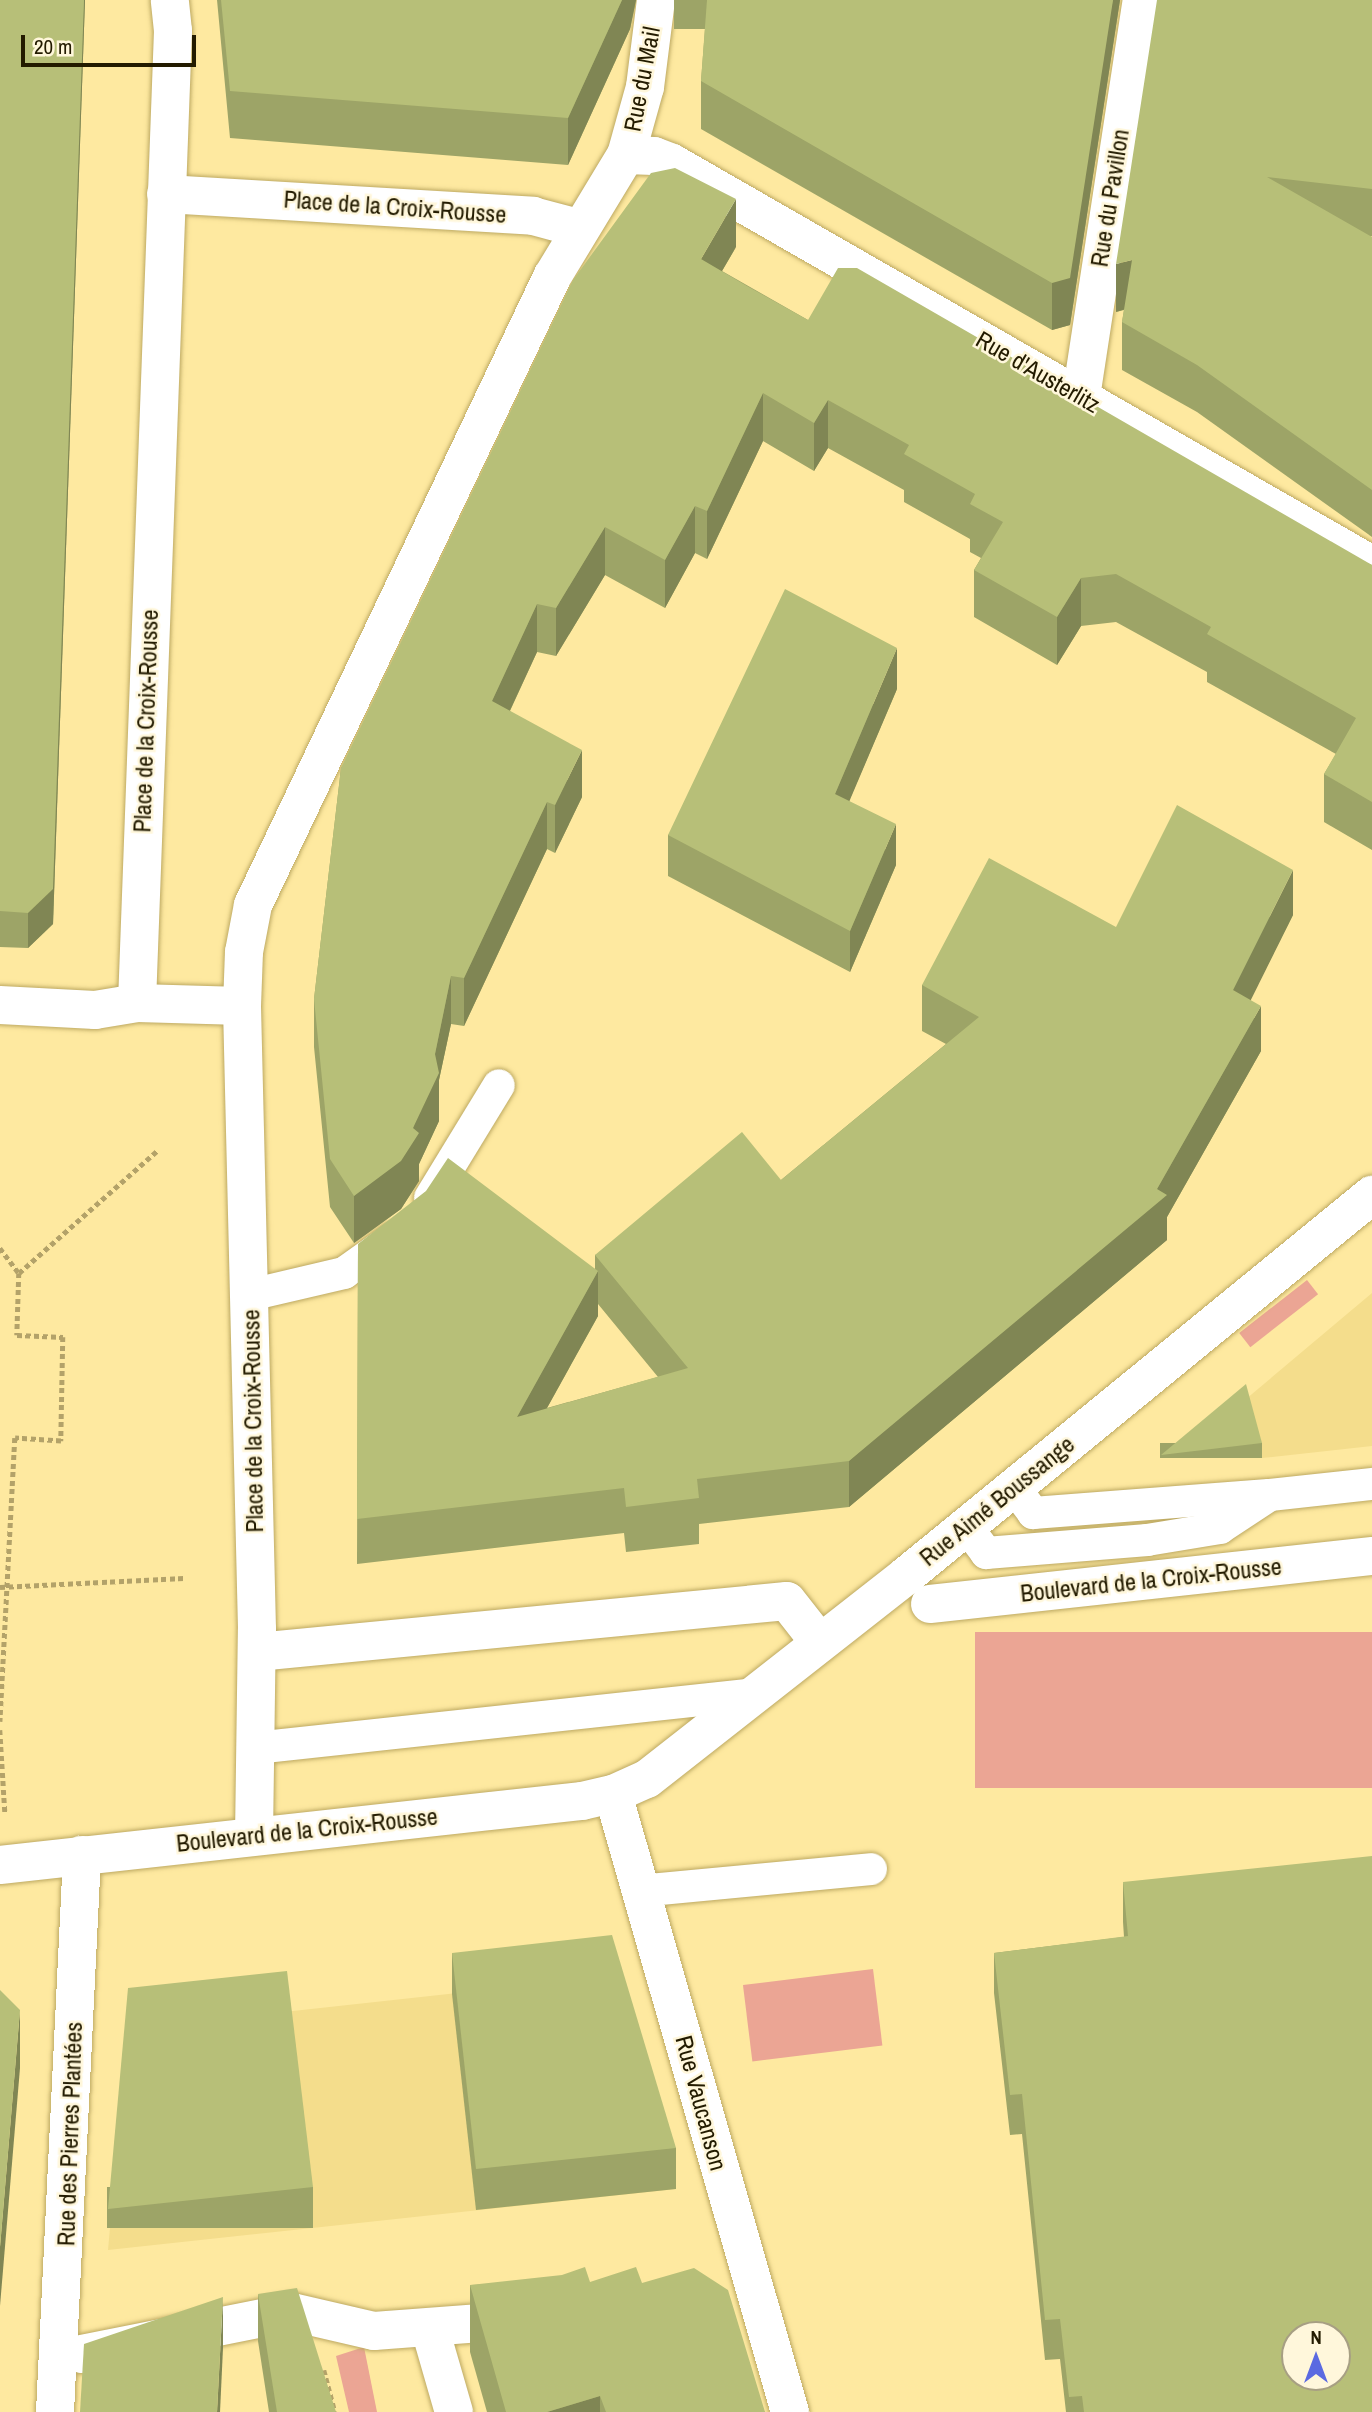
<!DOCTYPE html>
<meta charset="utf-8">
<style>
body{margin:0}
#map{position:relative;width:1372px;height:2412px;overflow:hidden;background:#fee9a0;font-family:"Archivo Narrow",sans-serif}
div>[style]{position:absolute}
[style*='--x']{left:calc(var(--x)*1px);top:calc(var(--y)*1px);width:calc(var(--w)*1px);rotate:calc(var(--a)*1deg)}
.built>*{inset:0;background:#f4dd8c}
.green>*{inset:0;background:#eba594;transform-origin:0 0}
.path>*{height:4.5px;margin-top:-2.25px;transform-origin:0;background:repeating-linear-gradient(90deg,#b3a269 0 5px,transparent 0 8.5px)}
.roads{filter:drop-shadow(0 0 2px #bda962) drop-shadow(0 0 2px #bda962)}
.service>*{height:32px;margin:-16px;padding:0 16px;transform-origin:16px;border-radius:16px;background:#fff}
.pedestrian>*{height:38px;margin:-19px;padding:0 19px;transform-origin:19px;border-radius:19px;background:#fff}
.minor>*{height:38px;margin:-19px;padding:0 19px;transform-origin:19px;border-radius:19px;background:#fff}
.tertiary>*{height:38px;margin:-19px;padding:0 19px;transform-origin:19px;border-radius:19px;background:#fff}
.wall>*{inset:0;background:#9da467;transform-origin:0 0}
.shaded-wall>*{inset:0;background:#808654}
.building>*{inset:0;background:#b7bf78}
span{translate:-50% -50%;white-space:nowrap;text-align:center;line-height:1.15;-webkit-text-stroke:5px #fff7db;paint-order:stroke}
.street-label{font-size:24px;color:#231b00}
.north{position:absolute;left:1281px;top:2321px;width:70px;height:70px;box-sizing:border-box;background:#fff7db;border:2px solid #a79f83;border-radius:50%;rotate:0deg;font-size:19px;font-weight:700;line-height:28px;text-align:center;color:#231b00}
.north::after{content:'';display:block;margin:auto;width:24px;height:32px;background:#5b6ae1;clip-path:polygon(50% 0,100% 100%,50% 72%,0 100%)}
.scale{position:absolute;left:21px;top:35px;width:175px;height:32px;box-sizing:border-box;border:4px solid #231b00;border-top:0;padding-left:9px;font-size:21px;line-height:24px;white-space:nowrap;color:#231b00;-webkit-text-stroke:5px #fff7db;paint-order:stroke}
</style>
<div id="map">
<div class="built">
<div style="clip-path:polygon(1372px 1293px,1372px 1446px,1262px 1458px,1246px 1399px)"></div>
<div style="clip-path:polygon(613px 1976px,676px 2189px,108px 2250px,128px 2029px)"></div>
</div>
<div class="green">
<div style="left:1307px;top:1280px;width:18px;height:86px;rotate:52deg"></div>
<div style="left:1372px;top:1632px;width:156px;height:397px;rotate:90deg"></div>
<div style="left:873px;top:1969px;width:77px;height:131px;rotate:83deg"></div>
<div style="clip-path:polygon(364px 2347px,377px 2412px,349px 2412px,336px 2356px)"></div>
</div>
<div class="path">
<div style="--x:0;--y:1248;--w:31;--a:53"></div>
<div style="--x:19;--y:1273;--w:62;--a:91.8"></div>
<div style="--x:17;--y:1335;--w:46;--a:2.5"></div>
<div style="--x:63;--y:1337;--w:104;--a:91.1"></div>
<div style="--x:61;--y:1441;--w:46;--a:-176.3"></div>
<div style="--x:15;--y:1438;--w:284;--a:93"></div>
<div style="--x:19;--y:1273;--w:186;--a:-41.5"></div>
<div style="--x:0;--y:1587;--w:184;--a:-2.8"></div>
<div style="--x:0;--y:1730;--w:82;--a:86.5"></div>
<div style="--x:324;--y:2370;--w:43;--a:75.3"></div>
</div>
<div class="roads">
<div class="service">
<div style="--x:430;--y:1198;--w:132;--a:-58.6"></div>
<div style="--x:250;--y:1295;--w:97;--a:-13.2"></div>
<div style="--x:344;--y:1273;--w:60;--a:-35.5"></div>
<div style="--x:1013;--y:1486;--w:34;--a:53"></div>
<div style="--x:1033;--y:1513;--w:236;--a:-4.4"></div>
<div style="--x:966;--y:1526;--w:34;--a:53"></div>
<div style="--x:986;--y:1553;--w:162;--a:-4.6"></div>
<div style="--x:1147;--y:1540;--w:74;--a:-9.3"></div>
<div style="--x:1220;--y:1528;--w:60;--a:-33.4"></div>
<div style="--x:1270;--y:1495;--w:103;--a:-6.2"></div>
<div style="--x:255;--y:1748;--w:505;--a:-6.14"></div>
<div style="--x:639;--y:1891;--w:233;--a:-5.4"></div>
</div>
<div class="pedestrian">
<div style="--x:626;--y:155;--w:71;--a:-74.4"></div>
<div style="--x:645;--y:87;--w:88;--a:-82.8"></div>
<div style="--x:930;--y:1604;--w:445;--a:-6.2"></div>
<div style="--x:430;--y:2329;--w:86;--a:73.9"></div>
<div style="--x:82;--y:2354;--w:214;--a:-11.3"></div>
<div style="--x:292;--y:2312;--w:84;--a:13"></div>
<div style="--x:374;--y:2331;--w:147;--a:-4.3"></div>
</div>
<div class="minor">
<div style="--x:166;--y:194;--w:368;--a:3.4"></div>
<div style="--x:533;--y:216;--w:47;--a:14.9"></div>
<div style="--x:1081;--y:397;--w:402;--a:-81.3"></div>
<div style="--x:137;--y:1003;--w:105;--a:1.6"></div>
<div style="--x:257;--y:1652;--w:532;--a:-5.5"></div>
<div style="--x:787;--y:1601;--w:53;--a:51.8"></div>
<div style="--x:613;--y:1794;--w:643;--a:74.02"></div>
<div style="--x:254;--y:1836;--w:207;--a:-89.2"></div>
<div style="--x:257;--y:1629;--w:623;--a:-91.38"></div>
<div style="--x:242;--y:1006;--w:54;--a:-87.9"></div>
<div style="--x:244;--y:952;--w:48;--a:-79.2"></div>
<div style="--x:253;--y:905;--w:696;--a:-64.54"></div>
<div style="--x:552;--y:277;--w:143;--a:-58.8"></div>
<div style="--x:626;--y:155;--w:28;--a:2"></div>
<div style="--x:654;--y:156;--w:19;--a:21"></div>
<div style="--x:672;--y:163;--w:807;--a:29.87"></div>
<div style="--x:55;--y:2412;--w:558;--a:-87.22"></div>
</div>
<div class="tertiary">
<div style="--x:0;--y:1005;--w:95;--a:3"></div>
<div style="--x:95;--y:1010;--w:43;--a:-9.5"></div>
<div style="--x:137;--y:1003;--w:973;--a:-87.88"></div>
<div style="--x:173;--y:31;--w:31;--a:-96"></div>
<div style="--x:0;--y:1865;--w:586;--a:-6.28"></div>
<div style="--x:582;--y:1801;--w:32;--a:-13"></div>
<div style="--x:613;--y:1794;--w:37;--a:-24"></div>
<div style="--x:647;--y:1779;--w:330;--a:-38.1"></div>
<div style="--x:907;--y:1575;--w:601;--a:-39.26"></div>
</div>
</div>
<div class="wall">
<div style="clip-path:polygon(0 0,85px 0,53px 924px,28px 948px,0 947px)"></div>
<div style="clip-path:polygon(217px 0,636px 0,630px 29px,568px 165px,230px 138px)"></div>
<div style="clip-path:polygon(674px 0,1120px 0,1070px 325px,1052px 330px,701px 129px,701px 81px,705px 29px,674px 29px)"></div>
<div style="clip-path:polygon(1372px 0,1372px 236px,1370px 236px,1372px 237px,1372px 537px,1197px 412px,1122px 370px,1122px 322px,1124px 310px,1116px 312px)"></div>
<div style="clip-path:polygon(736px 247px,722px 271px,808px 320px,1372px 565px,1372px 850px,1324px 822px,1324px 774px,1336px 754px,1207px 682px,1207px 672px,1116px 622px,1081px 626px,1057px 665px,974px 617px,974px 570px,981px 558px,970px 552px,970px 539px,904px 502px,904px 490px,828px 448px,814px 471px,763px 441px,707px 559px,695px 553px,665px 608px,605px 575px,556px 656px,537px 652px,510px 711px,582px 797px,555px 853px,547px 849px,464px 1026px,451px 1024px,439px 1080px,439px 1121px,419px 1164px,419px 1181px,401px 1209px,354px 1243px,330px 1207px,314px 1047px,314px 999px,341px 768px)"></div>
<div style="clip-path:polygon(897px 689px,849px 801px,896px 865px,850px 972px,668px 876px,668px 835px)"></div>
<div style="clip-path:polygon(evenodd,1293px 915px,1250px 1000px,1261px 1051px,1167px 1217px,1167px 1240px,849px 1507px,699px 1524px,699px 1544px,626px 1552px,624px 1533px,357px 1564px,358px 1244px,595px 1269px,595px 1255px,781px 1180px,946px 1044px,922px 1031px,922px 985px,1116px 927px,1293px 915px,598px 1304px,658px 1377px,547px 1408px,598px 1316px,598px 1304px)"></div>
<div style="left:1262px;top:1443px;width:15px;height:102px;rotate:90deg"></div>
<div style="clip-path:polygon(1123px 1882px,1372px 2412px,1066px 2412px,1060px 2359px,1045px 2360px,1022px 2134px,1010px 2135px,994px 1993px,994px 1953px,1124px 1937px,1123px 1922px)"></div>
<div style="clip-path:polygon(452px 1953px,676px 2148px,676px 2189px,476px 2210px,452px 1994px)"></div>
<div style="left:313px;top:2187px;width:41px;height:206px;rotate:90deg"></div>
<div style="clip-path:polygon(590px 2282px,642px 2283px,765px 2412px,487px 2412px,470px 2352px,470px 2285px)"></div>
<div style="clip-path:polygon(258px 2294px,336px 2412px,269px 2412px,258px 2341px)"></div>
</div>
<div class="shaded-wall">
<div style="clip-path:polygon(84px 0,85px 0,53px 924px,28px 948px,28px 913px)"></div>
<div style="clip-path:polygon(622px 0,636px 0,630px 29px,568px 165px,568px 118px)"></div>
<div style="clip-path:polygon(1113px 0,1120px 0,1070px 325px,1052px 330px,1052px 283px)"></div>
<div style="clip-path:polygon(736px 199px,736px 247px,701px 307px,701px 259px)"></div>
<div style="clip-path:polygon(1132px 260px,1132px 307px,1116px 312px,1116px 264px)"></div>
<div style="clip-path:polygon(763px 393px,763px 441px,707px 559px,707px 511px)"></div>
<div style="clip-path:polygon(828px 400px,828px 448px,814px 471px,814px 423px)"></div>
<div style="clip-path:polygon(695px 506px,695px 553px,665px 608px,665px 560px)"></div>
<div style="clip-path:polygon(605px 527px,605px 575px,556px 656px,556px 608px)"></div>
<div style="clip-path:polygon(1081px 578px,1081px 626px,1057px 665px,1057px 617px)"></div>
<div style="clip-path:polygon(537px 604px,537px 652px,492px 749px,492px 701px)"></div>
<div style="clip-path:polygon(897px 648px,897px 689px,835px 835px,835px 794px)"></div>
<div style="clip-path:polygon(582px 750px,582px 797px,555px 853px,555px 805px)"></div>
<div style="clip-path:polygon(547px 802px,547px 849px,464px 1026px,464px 978px)"></div>
<div style="clip-path:polygon(896px 824px,896px 865px,850px 972px,850px 931px)"></div>
<div style="clip-path:polygon(1293px 870px,1293px 915px,1233px 1036px,1233px 990px)"></div>
<div style="clip-path:polygon(451px 976px,451px 1024px,439px 1080px,439px 1121px,419px 1164px,419px 1181px,401px 1209px,354px 1243px,354px 1196px,413px 1128px,435px 1054px)"></div>
<div style="clip-path:polygon(1261px 1006px,1261px 1051px,1167px 1217px,1167px 1240px,849px 1507px,849px 1461px,1157px 1189px)"></div>
<div style="clip-path:polygon(598px 1271px,598px 1316px,517px 1462px,517px 1417px)"></div>
<div style="clip-path:polygon(20px 2010px,20px 2068px,0 2306px,0 2247px)"></div>
<div style="clip-path:polygon(223px 2297px,223px 2348px,220px 2412px,217px 2412px)"></div>
<div style="clip-path:polygon(600px 2396px,600px 2412px,547px 2412px)"></div>
</div>
<div class="building">
<div style="clip-path:polygon(0 0,84px 0,53px 889px,28px 913px,0 911px)"></div>
<div style="clip-path:polygon(221px 0,622px 0,568px 118px,230px 91px)"></div>
<div style="clip-path:polygon(707px 0,1113px 0,1070px 278px,1052px 283px,701px 81px)"></div>
<div style="clip-path:polygon(1157px 0,1372px 0,1372px 189px,1267px 177px,1372px 237px,1372px 490px,1197px 365px,1122px 322px,1132px 260px,1116px 264px)"></div>
<div style="clip-path:polygon(675px 168px,736px 199px,701px 259px,747px 286px,808px 320px,838px 268px,857px 268px,1372px 565px,1372px 802px,1324px 774px,1356px 718px,1207px 634px,1211px 627px,1116px 574px,1081px 578px,1057px 617px,974px 570px,1003px 522px,970px 504px,975px 494px,904px 454px,909px 445px,828px 400px,814px 423px,763px 393px,707px 511px,695px 506px,665px 560px,605px 527px,556px 608px,537px 604px,492px 701px,582px 750px,555px 805px,547px 802px,464px 978px,451px 976px,435px 1054px,439px 1073px,413px 1128px,419px 1133px,401px 1161px,354px 1196px,330px 1159px,314px 999px,341px 768px,573px 280px,651px 173px)"></div>
<div style="clip-path:polygon(785px 589px,897px 648px,835px 794px,896px 824px,850px 931px,668px 835px)"></div>
<div style="clip-path:polygon(1177px 805px,1293px 870px,1233px 990px,1261px 1006px,1157px 1189px,1167px 1195px,849px 1461px,697px 1479px,699px 1498px,626px 1507px,624px 1488px,357px 1519px,358px 1244px,426px 1191px,448px 1158px,598px 1271px,517px 1417px,688px 1368px,595px 1255px,742px 1132px,781px 1180px,979px 1017px,922px 985px,989px 858px,1116px 927px)"></div>
<div style="clip-path:polygon(1246px 1384px,1262px 1443px,1161px 1455px)"></div>
<div style="clip-path:polygon(evenodd,1372px 1856px,1372px 2412px,1084px 2412px,1082px 2396px,1069px 2397px,1060px 2319px,1045px 2320px,1022px 2094px,1010px 2095px,994px 1953px,1128px 1936px,1123px 1882px,1372px 1856px,1295px 2335px,1337px 2335px,1337px 2377px,1295px 2377px,1295px 2335px)"></div>
<div style="clip-path:polygon(612px 1935px,676px 2148px,476px 2169px,452px 1953px)"></div>
<div style="clip-path:polygon(287px 1971px,313px 2187px,108px 2209px,128px 1988px)"></div>
<div style="clip-path:polygon(0 1990px,20px 2010px,0 2247px)"></div>
<div style="clip-path:polygon(585px 2267px,590px 2282px,636px 2267px,642px 2283px,694px 2268px,728px 2290px,765px 2412px,606px 2412px,600px 2396px,547px 2412px,506px 2412px,470px 2285px,562px 2275px)"></div>
<div style="clip-path:polygon(297px 2288px,336px 2412px,277px 2412px,258px 2294px)"></div>
<div style="clip-path:polygon(223px 2297px,217px 2412px,80px 2412px,84px 2344px)"></div>
</div>
<div class="street-label">
<span style="left:642px;top:79px;rotate:-79deg">Rue du Mail</span>
<span style="left:1110px;top:198px;rotate:-81deg">Rue du Pavillon</span>
<span style="left:395px;top:207px;rotate:4deg">Place de la Croix-Rousse</span>
<span style="left:1038px;top:372px;rotate:30deg">Rue d'Austerlitz</span>
<span style="left:146px;top:721px;rotate:-88deg">Place de la Croix-Rousse</span>
<span style="left:253px;top:1421px;rotate:-91deg">Place de la Croix-Rousse</span>
<span style="left:997px;top:1501px;rotate:-39deg">Rue Aimé Boussange</span>
<span style="left:1151px;top:1580px;rotate:-6deg">Boulevard de la Croix-Rousse</span>
<span style="left:307px;top:1830px;rotate:-6deg">Boulevard de la Croix-Rousse</span>
<span style="left:701px;top:2103px;rotate:75deg">Rue Vaucanson</span>
<span style="left:70px;top:2134px;rotate:-88deg">Rue des Pierres Plantées</span>
</div>
<div class="north">N</div>
<div class="scale">20 m</div>
</div>
